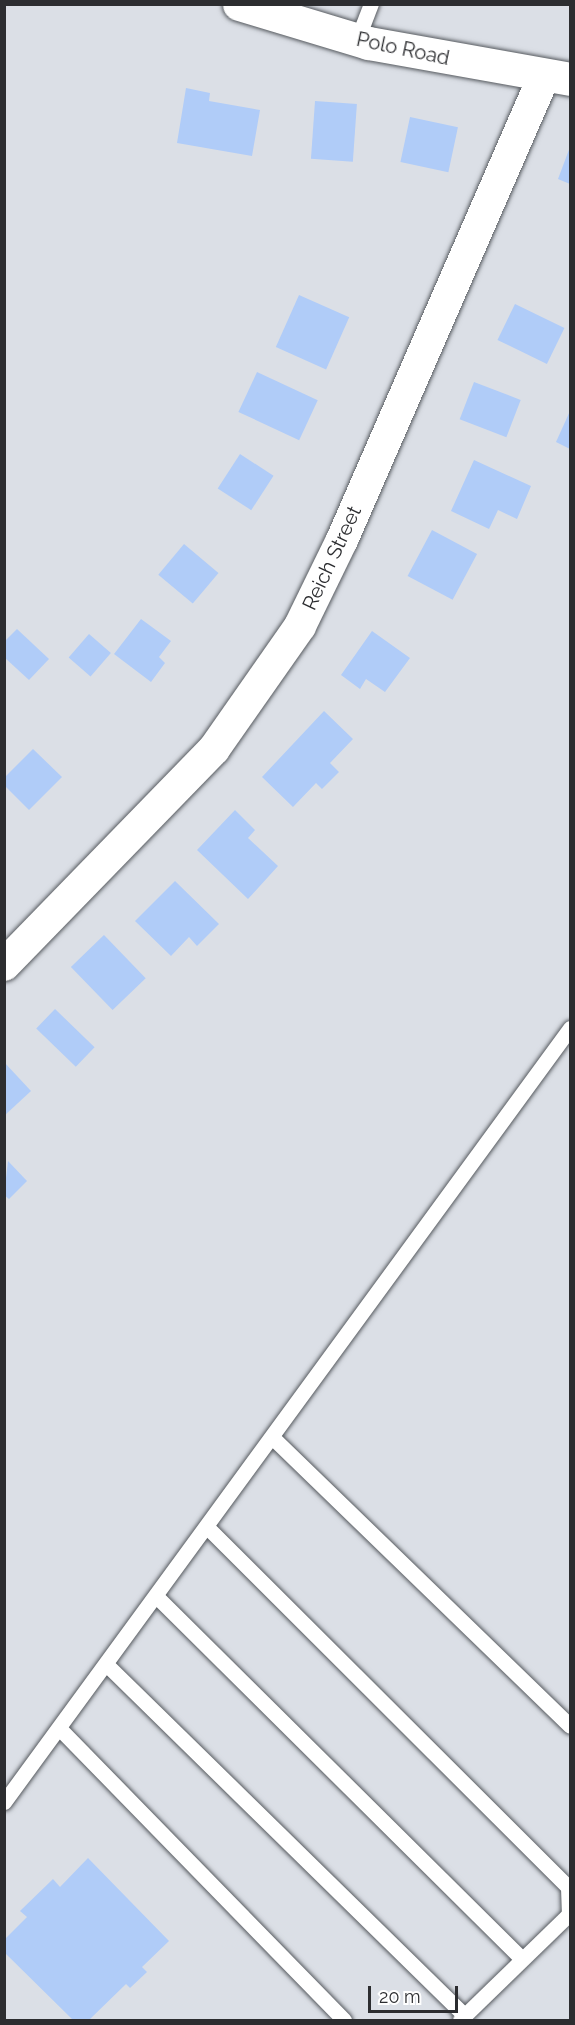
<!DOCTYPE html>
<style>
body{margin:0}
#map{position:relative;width:575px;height:2025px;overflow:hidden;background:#dbdfe6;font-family:Raleway,sans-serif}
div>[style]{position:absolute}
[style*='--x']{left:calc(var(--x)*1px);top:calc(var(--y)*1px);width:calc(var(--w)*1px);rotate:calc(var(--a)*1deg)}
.building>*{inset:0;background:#b0ccf8;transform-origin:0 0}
.roads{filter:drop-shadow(0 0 2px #565a5f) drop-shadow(0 0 2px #565a5f)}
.service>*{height:15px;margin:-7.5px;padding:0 7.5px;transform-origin:7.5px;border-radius:7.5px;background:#fff}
.minor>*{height:32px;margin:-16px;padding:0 16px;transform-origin:16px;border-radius:16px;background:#fff}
.secondary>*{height:33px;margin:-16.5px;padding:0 16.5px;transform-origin:16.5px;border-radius:16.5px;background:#fff}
span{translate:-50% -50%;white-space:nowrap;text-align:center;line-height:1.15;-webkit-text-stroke:6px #fff;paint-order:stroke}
.street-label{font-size:20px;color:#2c2d30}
.frame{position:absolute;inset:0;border:6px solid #2c2d30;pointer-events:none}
.scale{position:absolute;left:368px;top:1986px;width:90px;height:27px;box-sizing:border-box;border:3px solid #2c2d30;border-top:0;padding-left:8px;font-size:18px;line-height:21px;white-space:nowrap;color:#2c2d30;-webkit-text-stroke:4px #fff;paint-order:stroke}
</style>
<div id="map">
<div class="building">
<div style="clip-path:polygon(186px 88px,210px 93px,209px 101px,260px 110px,252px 156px,177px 143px)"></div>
<div style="left:315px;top:101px;width:42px;height:58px;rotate:4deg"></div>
<div style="left:410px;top:117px;width:49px;height:46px;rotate:12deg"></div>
<div style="clip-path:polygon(570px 147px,570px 184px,558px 179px)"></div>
<div style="left:299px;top:295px;width:55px;height:57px;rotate:24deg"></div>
<div style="left:515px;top:304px;width:55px;height:40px;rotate:26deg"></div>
<div style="left:257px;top:372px;width:67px;height:44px;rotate:25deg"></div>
<div style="left:474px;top:382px;width:50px;height:40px;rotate:21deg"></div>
<div style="clip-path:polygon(570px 411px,570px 449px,556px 442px)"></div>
<div style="left:240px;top:454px;width:40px;height:41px;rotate:33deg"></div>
<div style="clip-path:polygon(474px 460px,531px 486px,517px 519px,498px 510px,489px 529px,451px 511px)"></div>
<div style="left:432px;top:530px;width:51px;height:52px;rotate:28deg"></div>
<div style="left:184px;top:544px;width:45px;height:40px;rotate:40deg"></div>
<div style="clip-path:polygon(141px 619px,171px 641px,159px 657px,165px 663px,151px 682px,114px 654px)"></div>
<div style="clip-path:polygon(17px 629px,49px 659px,29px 680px,4px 657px,4px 642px)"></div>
<div style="clip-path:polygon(372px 631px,410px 658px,385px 692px,366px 679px,360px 689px,341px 675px)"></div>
<div style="left:89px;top:634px;width:29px;height:31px;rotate:41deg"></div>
<div style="clip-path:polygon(324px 711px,353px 739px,330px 763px,339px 772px,322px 789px,316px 783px,293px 807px,262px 777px)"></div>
<div style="clip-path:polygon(33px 749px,62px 777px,29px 810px,4px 785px,4px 778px)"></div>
<div style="clip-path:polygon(235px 810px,255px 830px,248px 838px,278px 866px,248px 899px,197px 850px)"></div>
<div style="clip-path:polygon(175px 881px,219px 924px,197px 946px,189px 937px,171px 956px,135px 921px)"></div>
<div style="left:104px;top:935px;width:60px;height:46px;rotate:46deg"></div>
<div style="left:55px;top:1009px;width:55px;height:27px;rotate:44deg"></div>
<div style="clip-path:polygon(4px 1062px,31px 1091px,4px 1116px)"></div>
<div style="clip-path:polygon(8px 1161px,27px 1181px,9px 1199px,4px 1195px)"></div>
<div style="clip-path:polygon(88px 1858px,169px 1941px,142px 1967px,147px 1972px,130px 1988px,126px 1984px,89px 2020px,73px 2020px,4px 1952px,4px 1940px,27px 1917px,20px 1911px,53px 1879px,60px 1887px)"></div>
</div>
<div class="roads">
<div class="service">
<div style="--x:357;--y:40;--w:39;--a:-69"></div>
<div style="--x:272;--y:1437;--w:415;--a:44.1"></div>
<div style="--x:207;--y:1527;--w:510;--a:44.92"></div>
<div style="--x:568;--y:1887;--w:27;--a:88"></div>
<div style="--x:569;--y:1914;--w:152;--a:135.8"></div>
<div style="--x:156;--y:1596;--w:515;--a:44.76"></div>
<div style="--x:107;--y:1665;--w:501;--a:44.43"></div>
<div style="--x:59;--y:1728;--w:408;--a:45.7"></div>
<div style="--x:4;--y:1802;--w:959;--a:-53.82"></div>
</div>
<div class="minor">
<div style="--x:4;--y:965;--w:301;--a:-45.8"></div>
<div style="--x:214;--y:749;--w:150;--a:-55"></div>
<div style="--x:300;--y:626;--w:96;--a:-64"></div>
<div style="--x:342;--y:540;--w:506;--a:-66.47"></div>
</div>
<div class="secondary">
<div style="--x:239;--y:4;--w:135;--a:16.8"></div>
<div style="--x:368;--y:43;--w:205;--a:10.1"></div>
</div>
</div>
<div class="street-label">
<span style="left:403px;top:49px;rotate:12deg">Polo Road</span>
<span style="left:332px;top:558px;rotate:-65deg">Reich Street</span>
</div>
<div class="frame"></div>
<div class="scale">20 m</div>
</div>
